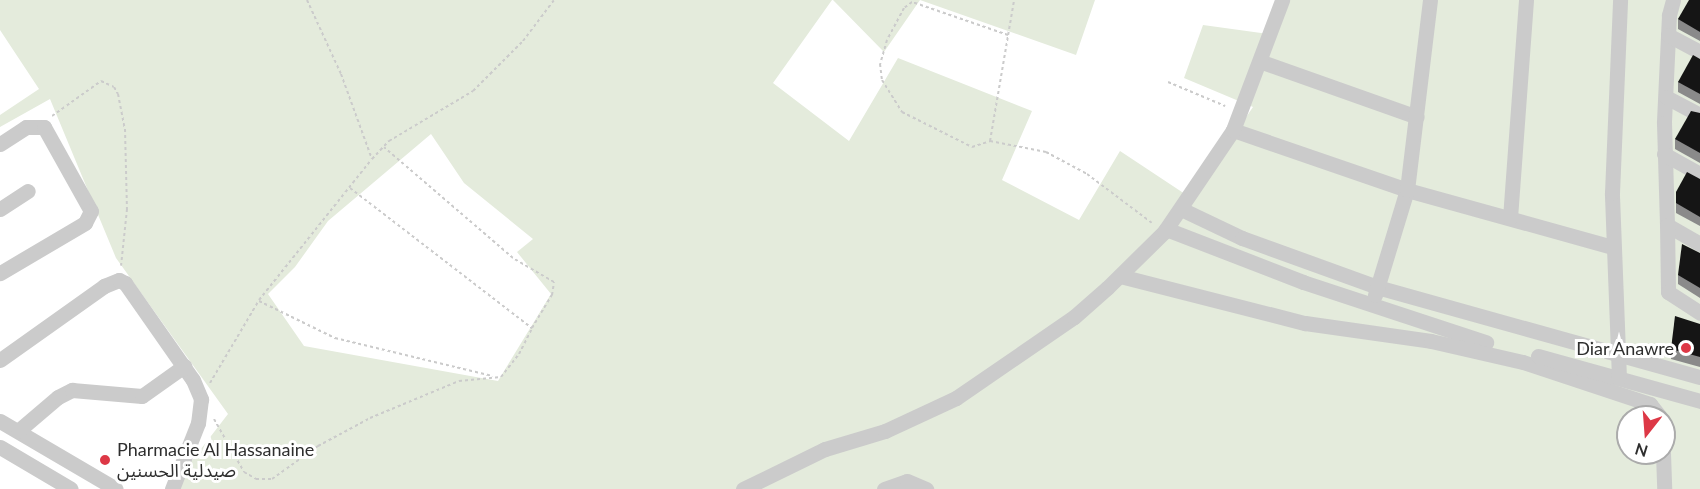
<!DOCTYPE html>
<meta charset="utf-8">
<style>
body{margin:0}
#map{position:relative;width:1700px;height:489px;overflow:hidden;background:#fff;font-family:Lato,"Noto Sans Arabic",sans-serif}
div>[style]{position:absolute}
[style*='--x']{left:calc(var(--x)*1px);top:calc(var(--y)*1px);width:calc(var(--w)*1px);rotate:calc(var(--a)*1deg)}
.green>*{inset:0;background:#e4ebdc}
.path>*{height:2px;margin-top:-1px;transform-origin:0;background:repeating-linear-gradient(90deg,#cbcbcb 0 3px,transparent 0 6px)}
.minor>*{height:15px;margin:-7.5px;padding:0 7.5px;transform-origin:7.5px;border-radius:7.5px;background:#cbcbcb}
.wall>*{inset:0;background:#8a8a8a}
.building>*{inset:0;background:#151515}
.dots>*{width:16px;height:16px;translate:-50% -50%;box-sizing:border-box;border:3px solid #fff;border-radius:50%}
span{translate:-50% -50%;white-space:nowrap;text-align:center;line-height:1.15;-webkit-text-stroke:6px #fff;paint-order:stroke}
.poi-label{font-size:18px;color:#2e2e2e}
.right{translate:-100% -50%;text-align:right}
.left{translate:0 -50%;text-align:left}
.north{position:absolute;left:1616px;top:405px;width:60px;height:60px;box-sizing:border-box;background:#fff;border:2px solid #ababab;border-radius:50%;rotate:197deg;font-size:16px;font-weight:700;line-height:24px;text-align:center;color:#2e2e2e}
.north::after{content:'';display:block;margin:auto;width:21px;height:27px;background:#dd3846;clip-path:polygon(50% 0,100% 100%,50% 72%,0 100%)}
</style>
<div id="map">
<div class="green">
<div style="clip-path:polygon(evenodd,0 0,832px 0,773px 83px,849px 141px,898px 58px,1032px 111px,1002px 180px,1079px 220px,1120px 151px,1191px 198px,1253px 107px,1184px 78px,1203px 25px,1275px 35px,1289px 0,1700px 0,1700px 489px,170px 489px,228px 414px,116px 258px,50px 99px,0 127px,0 115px,39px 89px,0 30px,0 0,431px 134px,464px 183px,533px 239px,517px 252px,551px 294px,498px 381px,304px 346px,268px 294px,295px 267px,328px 221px,431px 134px,0 0,1628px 417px,1664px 417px,1664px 453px,1628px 453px,1628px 417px)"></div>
<div style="clip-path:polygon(833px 0,1095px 0,1076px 55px,920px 0,884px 52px)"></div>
</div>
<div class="path">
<div style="--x:307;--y:0;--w:81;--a:65.3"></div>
<div style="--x:341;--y:74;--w:90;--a:70"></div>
<div style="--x:1008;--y:35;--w:102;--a:-161"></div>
<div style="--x:912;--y:2;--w:10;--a:143"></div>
<div style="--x:904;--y:8;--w:36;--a:118"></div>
<div style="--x:887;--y:40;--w:25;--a:106"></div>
<div style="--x:880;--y:64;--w:16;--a:83"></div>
<div style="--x:882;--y:80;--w:38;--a:58"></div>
<div style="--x:902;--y:112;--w:78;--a:26.6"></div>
<div style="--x:972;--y:147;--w:19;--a:-18"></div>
<div style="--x:990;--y:141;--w:57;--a:11.1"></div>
<div style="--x:1046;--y:152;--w:47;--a:28.2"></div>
<div style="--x:1087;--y:174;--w:81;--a:37"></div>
<div style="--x:1168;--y:82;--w:62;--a:22.8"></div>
<div style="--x:52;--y:116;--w:60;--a:-35.5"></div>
<div style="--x:101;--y:81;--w:14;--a:25"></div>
<div style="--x:114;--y:87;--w:8;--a:60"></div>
<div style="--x:118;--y:94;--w:36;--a:79"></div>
<div style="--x:125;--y:129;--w:80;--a:88.6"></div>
<div style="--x:127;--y:209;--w:57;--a:96"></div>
<div style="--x:990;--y:141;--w:143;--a:-80.3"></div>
<div style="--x:350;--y:188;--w:230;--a:37.6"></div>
<div style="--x:532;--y:328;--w:39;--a:-59"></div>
<div style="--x:552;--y:295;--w:13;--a:-81"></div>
<div style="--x:554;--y:282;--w:48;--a:-149.7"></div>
<div style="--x:513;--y:258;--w:170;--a:-139.3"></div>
<div style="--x:259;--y:301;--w:85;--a:26"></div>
<div style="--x:335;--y:338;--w:162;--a:13.6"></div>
<div style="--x:210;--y:383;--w:96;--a:-59.4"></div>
<div style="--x:259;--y:300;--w:181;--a:-51.3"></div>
<div style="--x:372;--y:159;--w:25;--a:-47"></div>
<div style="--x:389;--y:141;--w:98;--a:-30.8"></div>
<div style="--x:473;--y:91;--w:71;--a:-45"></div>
<div style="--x:523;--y:41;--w:51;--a:-52.9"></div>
<div style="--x:214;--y:419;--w:61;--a:60.5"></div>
<div style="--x:244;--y:472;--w:14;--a:30"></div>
<div style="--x:256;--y:479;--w:16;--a:0"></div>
<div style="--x:272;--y:479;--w:57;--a:-35.7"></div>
<div style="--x:318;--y:446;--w:59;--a:-28.3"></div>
<div style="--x:370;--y:418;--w:96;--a:-22.6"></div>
<div style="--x:459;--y:381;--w:42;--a:-5.4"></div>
<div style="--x:501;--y:377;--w:29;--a:-52"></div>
<div style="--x:519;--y:354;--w:29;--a:-63"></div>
</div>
<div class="minor">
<div style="--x:1673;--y:0;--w:16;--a:105"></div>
<div style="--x:1669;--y:15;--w:108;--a:92.7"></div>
<div style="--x:1664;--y:123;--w:102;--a:88.3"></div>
<div style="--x:1667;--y:225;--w:38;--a:30"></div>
<div style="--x:1668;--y:35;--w:36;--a:28"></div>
<div style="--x:1262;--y:62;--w:164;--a:19.5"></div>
<div style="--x:1666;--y:97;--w:38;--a:28"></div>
<div style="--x:1233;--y:130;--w:184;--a:19"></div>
<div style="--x:1407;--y:190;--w:214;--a:15.5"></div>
<div style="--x:0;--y:144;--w:31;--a:-33"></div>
<div style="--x:26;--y:127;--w:18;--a:0"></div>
<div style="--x:44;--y:127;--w:96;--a:60.8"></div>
<div style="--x:91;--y:211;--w:13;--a:117"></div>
<div style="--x:85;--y:223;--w:99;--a:149.5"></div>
<div style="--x:1664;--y:154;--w:41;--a:29.1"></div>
<div style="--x:0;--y:209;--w:33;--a:-33"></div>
<div style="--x:1181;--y:209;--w:68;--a:25.4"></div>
<div style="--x:1242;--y:238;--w:144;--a:19.9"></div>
<div style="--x:1377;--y:287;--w:335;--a:15.6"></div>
<div style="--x:1510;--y:218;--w:219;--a:-85.8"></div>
<div style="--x:1667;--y:225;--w:67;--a:89.1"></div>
<div style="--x:1668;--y:292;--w:38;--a:33"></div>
<div style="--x:1166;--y:229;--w:147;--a:21.1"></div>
<div style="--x:1303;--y:282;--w:193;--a:18.2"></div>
<div style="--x:1120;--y:276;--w:191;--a:14.3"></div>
<div style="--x:1305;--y:323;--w:127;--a:8.1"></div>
<div style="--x:1431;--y:341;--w:94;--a:12.9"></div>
<div style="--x:1523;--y:362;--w:134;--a:18.3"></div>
<div style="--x:1650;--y:404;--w:16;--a:52"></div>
<div style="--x:1375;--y:295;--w:110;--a:-73.1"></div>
<div style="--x:1407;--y:190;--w:191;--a:-83.1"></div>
<div style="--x:1538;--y:356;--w:168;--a:15.5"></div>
<div style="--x:0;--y:360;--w:128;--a:-35.4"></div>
<div style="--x:104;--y:286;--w:16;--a:-22"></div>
<div style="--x:119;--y:280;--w:7;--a:27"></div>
<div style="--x:125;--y:283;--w:118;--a:55"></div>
<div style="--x:193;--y:380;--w:21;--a:67"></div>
<div style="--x:201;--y:399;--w:24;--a:97"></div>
<div style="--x:198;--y:423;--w:71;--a:111.5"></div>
<div style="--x:1619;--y:378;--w:185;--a:-92.2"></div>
<div style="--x:1612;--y:193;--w:193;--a:-87.6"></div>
<div style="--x:0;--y:421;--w:134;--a:30.4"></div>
<div style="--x:18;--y:431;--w:52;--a:-40.4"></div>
<div style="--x:58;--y:397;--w:16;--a:-27"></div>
<div style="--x:72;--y:390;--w:70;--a:4.9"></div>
<div style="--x:142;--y:396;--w:52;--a:-35.5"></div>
<div style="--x:0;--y:447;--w:82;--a:30.6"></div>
<div style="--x:1663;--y:453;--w:36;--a:88"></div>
<div style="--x:743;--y:489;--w:91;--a:-26"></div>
<div style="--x:825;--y:449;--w:63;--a:-16.7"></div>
<div style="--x:885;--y:431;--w:78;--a:-24.9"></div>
<div style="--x:956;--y:398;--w:143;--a:-34.5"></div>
<div style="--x:1074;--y:317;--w:44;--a:-41.3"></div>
<div style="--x:1107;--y:288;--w:80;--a:-44.5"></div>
<div style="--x:1164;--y:232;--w:123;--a:-55.9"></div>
<div style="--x:1233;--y:130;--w:139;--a:-69.3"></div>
<div style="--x:884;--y:489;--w:24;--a:-19"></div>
<div style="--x:907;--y:481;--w:21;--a:23"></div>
</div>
<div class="wall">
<div style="clip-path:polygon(1700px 0,1700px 41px,1678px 29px,1678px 19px)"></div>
<div style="clip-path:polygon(1700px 59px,1700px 104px,1678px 92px,1678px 82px)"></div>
<div style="clip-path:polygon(1700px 113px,1700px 163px,1675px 149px,1675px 139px)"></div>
<div style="clip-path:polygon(1700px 179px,1700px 226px,1676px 213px,1676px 192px)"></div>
<div style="clip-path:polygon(1700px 253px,1700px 298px,1678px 284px,1678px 275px)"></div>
<div style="clip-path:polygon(1700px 324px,1700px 367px,1671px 359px,1671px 349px)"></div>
</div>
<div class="building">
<div style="clip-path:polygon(1689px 0,1700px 0,1700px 32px,1678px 19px)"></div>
<div style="clip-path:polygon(1693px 55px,1700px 59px,1700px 94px,1678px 82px)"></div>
<div style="clip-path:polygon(1691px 111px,1700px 113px,1700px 153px,1675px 139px)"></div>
<div style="clip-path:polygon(1687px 172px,1700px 179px,1700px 217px,1676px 203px,1676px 192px)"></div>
<div style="clip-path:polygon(1682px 244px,1700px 253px,1700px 288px,1678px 275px)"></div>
<div style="clip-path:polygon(1675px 316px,1700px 324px,1700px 357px,1671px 349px)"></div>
</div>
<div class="dots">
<div style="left:1686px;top:348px;background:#dd3846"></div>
<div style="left:105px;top:460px;background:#dd3846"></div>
</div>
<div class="poi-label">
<span class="right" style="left:1674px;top:348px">Diar Anawre</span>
<span class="left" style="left:117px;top:460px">Pharmacie Al Hassanaine<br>صيدلية الحسنين</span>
</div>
<div class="north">N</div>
</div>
